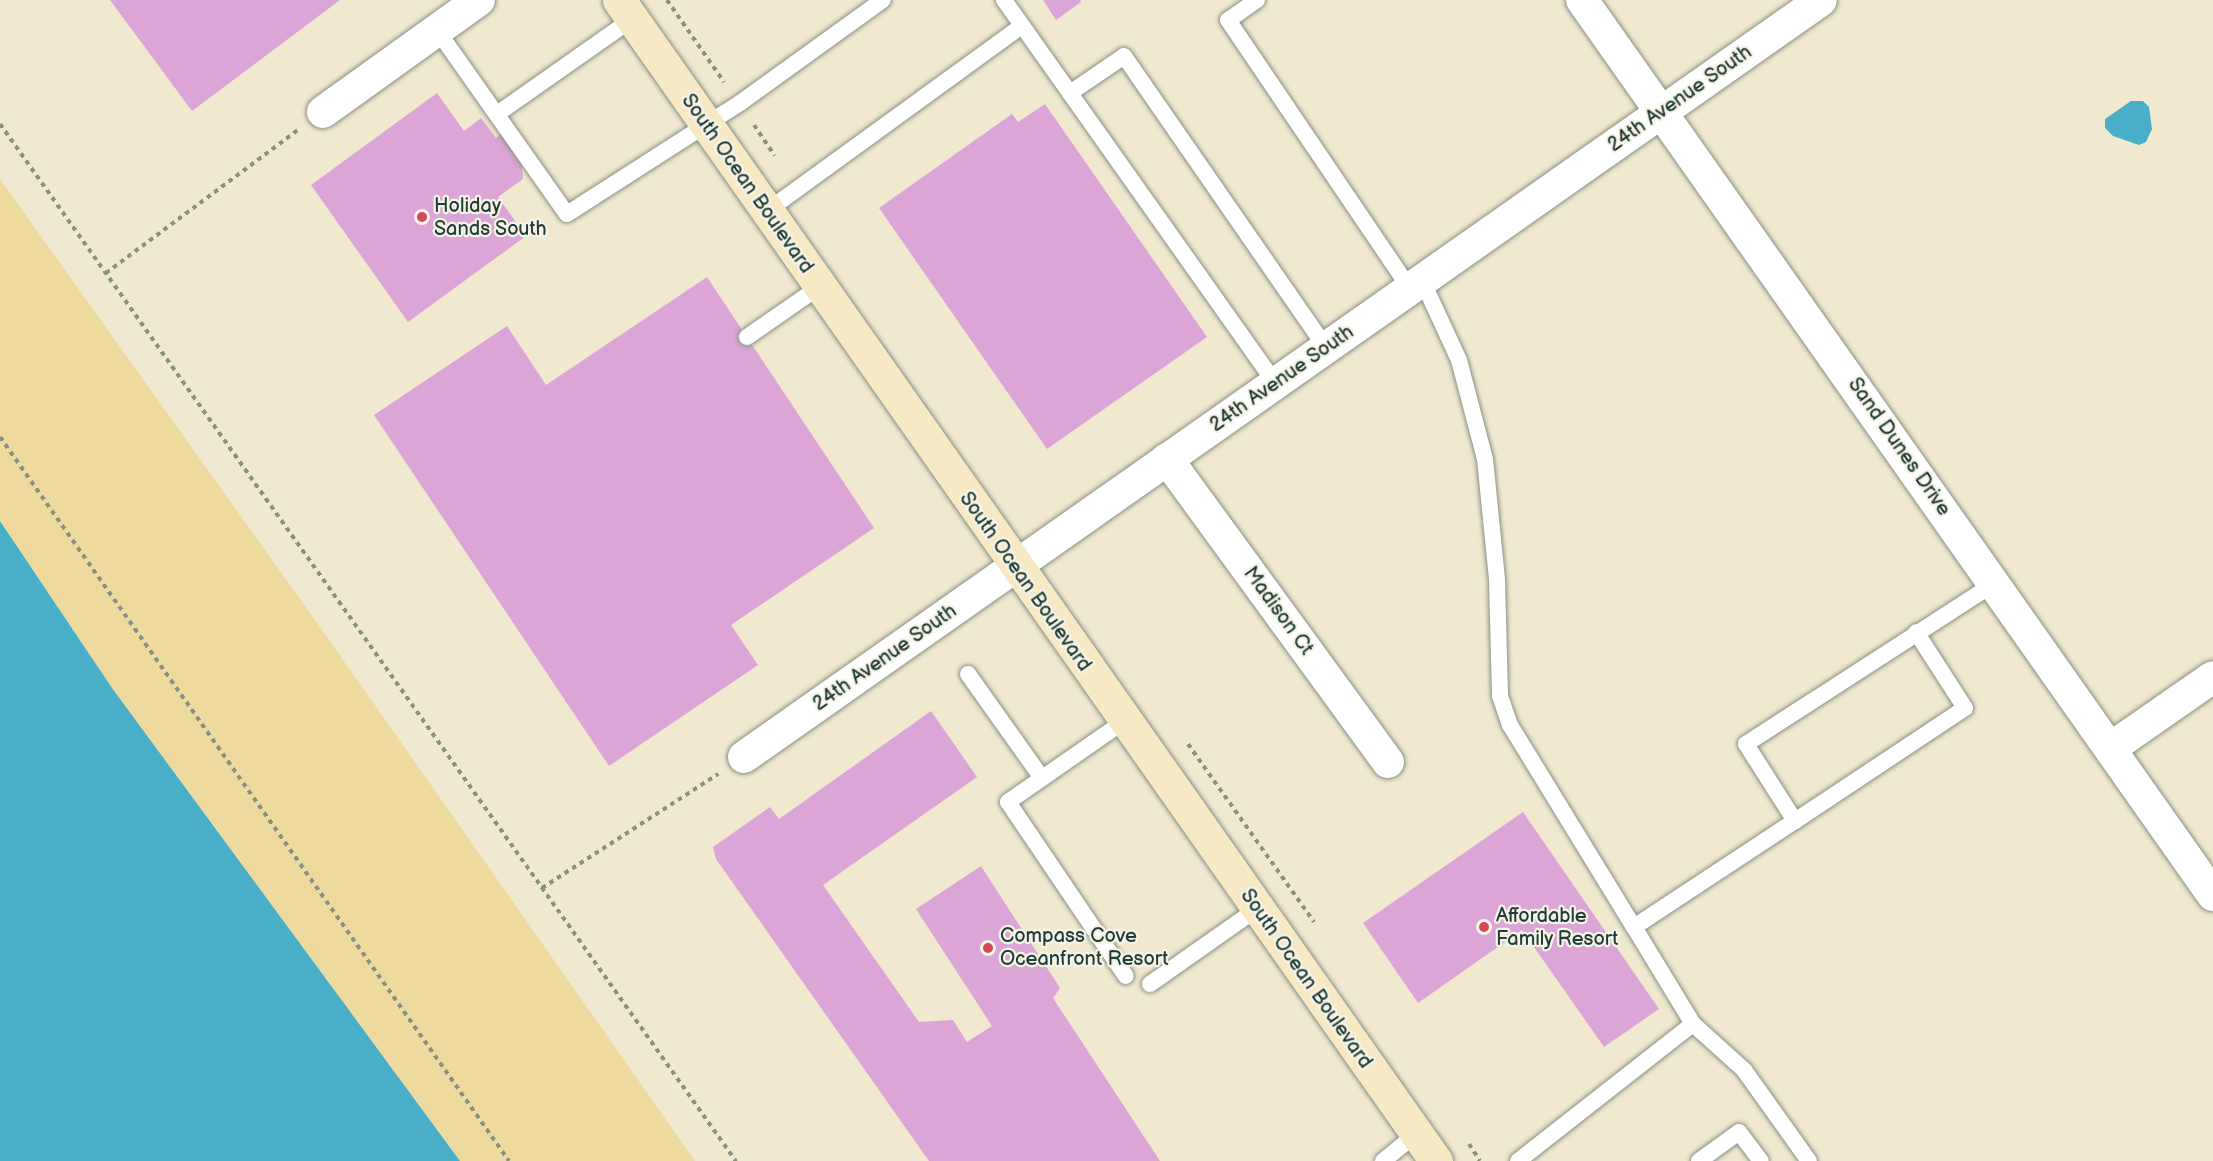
<!DOCTYPE html>
<style>
body{margin:0}
#map{position:relative;width:2213px;height:1161px;overflow:hidden;background:#f1e8d0;font-family:"Balsamiq Sans",sans-serif}
div>[style]{position:absolute}
[style*='--x']{left:calc(var(--x)*1px);top:calc(var(--y)*1px);width:calc(var(--w)*1px);rotate:calc(var(--a)*1deg)}
.sand>*{inset:0;background:#eeda9e}
.water>*{inset:0;background:#49afc8}
.building>*{inset:0;background:#dba5d7}
.path>*{height:4px;margin-top:-2px;transform-origin:0;background:repeating-linear-gradient(90deg,#889282 0 4.5px,transparent 0 9px)}
.roads{filter:drop-shadow(0 0 2px #889282) drop-shadow(0 0 2px #889282)}
.lane>*{height:16px;margin:-8px;padding:0 8px;transform-origin:8px;border-radius:8px;background:#fff}
.street>*{height:32px;margin:-16px;padding:0 16px;transform-origin:16px;border-radius:16px;background:#fff}
.secondary>*{height:33px;margin:-16.5px;padding:0 16.5px;transform-origin:16.5px;border-radius:16.5px;background:#f6e9c3}
.dots>*{width:16px;height:16px;translate:-50% -50%;box-sizing:border-box;border:3px solid #f7f3e8;border-radius:50%}
span{translate:-50% -50%;white-space:nowrap;text-align:center;line-height:1.15;-webkit-text-stroke:4.5px #f7f3e8;paint-order:stroke}
.street-label{font-size:20px;color:#1f3d34}
.poi-label{font-size:20px;color:#1f3d34}
.left{translate:0 -50%;text-align:left}
</style>
<div id="map">
<div class="sand">
<div style="clip-path:polygon(0 179px,320px 627px,695px 1161px,460px 1161px,112px 688px,0 521px)"></div>
</div>
<div class="water">
<div style="clip-path:polygon(2131px 101px,2143px 101px,2149px 107px,2152px 129px,2146px 142px,2139px 145px,2113px 136px,2105px 128px,2105px 119px)"></div>
<div style="clip-path:polygon(0 521px,112px 688px,460px 1161px,0 1161px)"></div>
</div>
<div class="building">
<div style="clip-path:polygon(110px 0,340px 0,192px 111px)"></div>
<div style="clip-path:polygon(1043px 0,1080px 0,1081px 2px,1056px 20px)"></div>
<div style="clip-path:polygon(437px 93px,464px 131px,481px 118px,496px 138px,503px 132px,521px 158px,523px 179px,498px 197px,526px 236px,408px 322px,311px 185px)"></div>
<div style="clip-path:polygon(1045px 104px,1207px 337px,1047px 449px,879px 208px,1012px 114px,1018px 122px)"></div>
<div style="clip-path:polygon(707px 277px,874px 528px,731px 625px,758px 665px,609px 766px,374px 415px,507px 326px,546px 385px)"></div>
<div style="clip-path:polygon(931px 711px,977px 777px,823px 885px,919px 1022px,953px 1020px,967px 1042px,992px 1026px,916px 909px,981px 866px,1060px 988px,1053px 998px,1160px 1161px,929px 1161px,716px 859px,713px 847px,770px 807px,779px 819px)"></div>
<div style="clip-path:polygon(1523px 812px,1659px 1009px,1604px 1047px,1522px 930px,1418px 1003px,1363px 923px)"></div>
</div>
<div class="path">
<div style="--x:667;--y:0;--w:100;--a:55.2"></div>
<div style="--x:0;--y:124;--w:1272;--a:54.64"></div>
<div style="--x:754;--y:125;--w:37;--a:56"></div>
<div style="--x:106;--y:273;--w:239;--a:-36.7"></div>
<div style="--x:0;--y:437;--w:885;--a:54.89"></div>
<div style="--x:1188;--y:744;--w:218;--a:54.7"></div>
<div style="--x:542;--y:888;--w:210;--a:-32.9"></div>
<div style="--x:1469;--y:1144;--w:20;--a:57"></div>
</div>
<div class="roads">
<div class="lane">
<div style="--x:1004;--y:0;--w:471;--a:54.7"></div>
<div style="--x:1257;--y:0;--w:35;--a:145"></div>
<div style="--x:1228;--y:20;--w:325;--a:55.9"></div>
<div style="--x:437;--y:30;--w:225;--a:54.8"></div>
<div style="--x:567;--y:214;--w:206;--a:-32.7"></div>
<div style="--x:740;--y:103;--w:176;--a:-35.8"></div>
<div style="--x:1070;--y:93;--w:65;--a:-34.4"></div>
<div style="--x:1124;--y:56;--w:355;--a:55.3"></div>
<div style="--x:497;--y:114;--w:165;--a:-35.1"></div>
<div style="--x:767;--y:211;--w:315;--a:-36"></div>
<div style="--x:1422;--y:280;--w:88;--a:65.2"></div>
<div style="--x:1459;--y:360;--w:102;--a:75.3"></div>
<div style="--x:1485;--y:459;--w:122;--a:84.3"></div>
<div style="--x:1497;--y:580;--w:116;--a:88.5"></div>
<div style="--x:1500;--y:696;--w:31;--a:71"></div>
<div style="--x:1510;--y:725;--w:237;--a:58.5"></div>
<div style="--x:747;--y:337;--w:88;--a:-34.8"></div>
<div style="--x:968;--y:674;--w:128;--a:54.6"></div>
<div style="--x:1123;--y:722;--w:140;--a:145.2"></div>
<div style="--x:1008;--y:802;--w:210;--a:55.9"></div>
<div style="--x:1795;--y:821;--w:204;--a:-33.6"></div>
<div style="--x:1965;--y:708;--w:90;--a:-122.8"></div>
<div style="--x:1150;--y:984;--w:132;--a:-35.1"></div>
<div style="--x:1693;--y:1024;--w:114;--a:-121.3"></div>
<div style="--x:1634;--y:927;--w:193;--a:-33.4"></div>
<div style="--x:1795;--y:821;--w:91;--a:-122.5"></div>
<div style="--x:1746;--y:744;--w:297;--a:-32.9"></div>
<div style="--x:1383;--y:1161;--w:43;--a:-39.3"></div>
<div style="--x:1518;--y:1161;--w:222;--a:-38.1"></div>
<div style="--x:1693;--y:1024;--w:69;--a:42"></div>
<div style="--x:1744;--y:1070;--w:112;--a:54.5"></div>
<div style="--x:1699;--y:1161;--w:49;--a:-35.9"></div>
<div style="--x:1739;--y:1132;--w:36;--a:53"></div>
</div>
<div class="street">
<div style="--x:1582;--y:0;--w:1095;--a:54.82"></div>
<div style="--x:323;--y:112;--w:192;--a:-35.7"></div>
<div style="--x:1167;--y:459;--w:375;--a:53.9"></div>
<div style="--x:2111;--y:748;--w:124;--a:-34.8"></div>
<div style="--x:744;--y:757;--w:1316;--a:-35.1"></div>
</div>
<div class="secondary">
<div style="--x:619;--y:0;--w:1420;--a:54.87"></div>
</div>
</div>
<div class="dots">
<div style="left:422px;top:217px;background:#d1495b"></div>
<div style="left:1484px;top:927px;background:#d1495b"></div>
<div style="left:988px;top:948px;background:#d1495b"></div>
</div>
<div class="street-label">
<span style="left:1680px;top:99px;rotate:-35deg">24th Avenue South</span>
<span style="left:747px;top:184px;rotate:55deg">South Ocean Boulevard</span>
<span style="left:1282px;top:379px;rotate:-35deg">24th Avenue South</span>
<span style="left:1899px;top:447px;rotate:55deg">Sand Dunes Drive</span>
<span style="left:1025px;top:582px;rotate:55deg">South Ocean Boulevard</span>
<span style="left:1278px;top:611px;rotate:54deg">Madison Ct</span>
<span style="left:885px;top:658px;rotate:-35deg">24th Avenue South</span>
<span style="left:1306px;top:979px;rotate:55deg">South Ocean Boulevard</span>
</div>
<div class="poi-label">
<span class="left" style="left:434px;top:218px">Holiday<br>Sands South</span>
<span class="left" style="left:1496px;top:928px">Affordable<br>Family Resort</span>
<span class="left" style="left:1000px;top:948px">Compass Cove<br>Oceanfront Resort</span>
</div>
</div>
